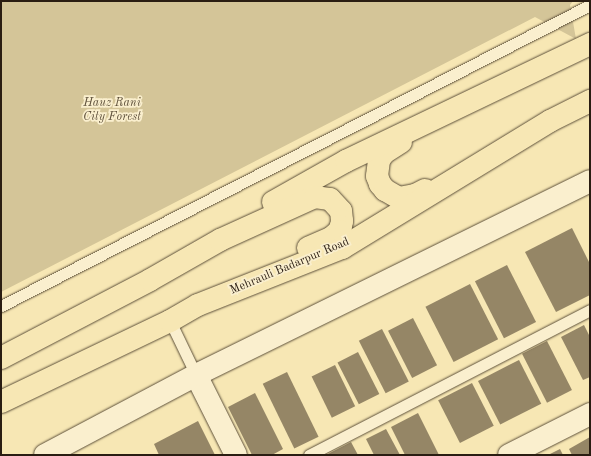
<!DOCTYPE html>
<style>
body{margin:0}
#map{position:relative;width:591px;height:456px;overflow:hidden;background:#f7e7b4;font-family:"Old Standard TT",serif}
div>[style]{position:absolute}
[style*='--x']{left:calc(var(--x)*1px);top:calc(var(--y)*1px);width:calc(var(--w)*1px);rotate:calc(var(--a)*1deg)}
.green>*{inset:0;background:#d4c598}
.building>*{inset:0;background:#958666;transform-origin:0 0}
.roads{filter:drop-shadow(0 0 1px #5d503a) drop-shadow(0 0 1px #5d503a)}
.service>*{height:11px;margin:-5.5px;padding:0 5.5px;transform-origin:5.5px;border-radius:5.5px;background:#faefce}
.minor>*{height:22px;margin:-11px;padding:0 11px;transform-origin:11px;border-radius:11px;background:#faefce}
.primary>*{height:22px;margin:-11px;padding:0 11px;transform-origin:11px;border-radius:11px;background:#f7e7b4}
span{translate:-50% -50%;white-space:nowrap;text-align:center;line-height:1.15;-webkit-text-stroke:3.5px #faefce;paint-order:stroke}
.park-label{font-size:12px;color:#5d4f3a;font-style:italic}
.street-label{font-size:12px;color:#2a1d12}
.frame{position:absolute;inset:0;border:2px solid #2a1d12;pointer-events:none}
</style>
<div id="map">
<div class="green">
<div style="clip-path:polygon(1px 1px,573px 1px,570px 5px,576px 39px,535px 17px,1px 292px)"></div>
</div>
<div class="building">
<div style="clip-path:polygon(572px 228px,590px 264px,590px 295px,556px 312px,525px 252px)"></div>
<div style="left:507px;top:265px;width:64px;height:36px;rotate:63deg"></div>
<div style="left:470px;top:284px;width:62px;height:50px;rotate:63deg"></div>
<div style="left:413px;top:318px;width:53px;height:28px;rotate:63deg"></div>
<div style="clip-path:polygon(584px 325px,590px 337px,590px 377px,583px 380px,561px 337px)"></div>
<div style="left:382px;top:329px;width:59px;height:26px;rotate:63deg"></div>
<div style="left:547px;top:341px;width:55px;height:28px;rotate:63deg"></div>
<div style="left:358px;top:352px;width:47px;height:23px;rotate:63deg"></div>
<div style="left:519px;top:360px;width:49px;height:46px;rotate:63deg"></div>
<div style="left:335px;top:365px;width:46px;height:26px;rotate:64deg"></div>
<div style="left:287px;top:372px;width:72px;height:27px;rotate:64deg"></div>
<div style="left:472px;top:383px;width:48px;height:38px;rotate:63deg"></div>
<div style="clip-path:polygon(255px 393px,283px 449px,272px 455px,252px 455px,228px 407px)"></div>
<div style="clip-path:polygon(418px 413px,439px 455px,405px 455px,391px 427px)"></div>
<div style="clip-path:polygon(198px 421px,215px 455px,159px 455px,154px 444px)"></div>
<div style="clip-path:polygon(386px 429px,400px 455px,374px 455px,366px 439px)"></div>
<div style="clip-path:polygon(590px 437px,590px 455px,572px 455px,569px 449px)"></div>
<div style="clip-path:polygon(351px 442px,358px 455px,326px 455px)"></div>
<div style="clip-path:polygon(560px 449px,563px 455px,548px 455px)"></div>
</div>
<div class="roads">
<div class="service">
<div style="--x:1;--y:306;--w:661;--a:-27.07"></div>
<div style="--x:170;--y:321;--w:60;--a:64.3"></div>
<div style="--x:309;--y:455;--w:316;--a:-27.3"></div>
</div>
<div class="minor">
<div style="--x:196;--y:375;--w:89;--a:63.4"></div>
<div style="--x:45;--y:455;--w:171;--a:-27.9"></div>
<div style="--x:196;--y:375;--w:439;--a:-26.2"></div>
<div style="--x:509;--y:455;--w:91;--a:-26.8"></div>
</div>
<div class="primary">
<div style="--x:401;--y:142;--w:20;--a:147"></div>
<div style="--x:384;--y:153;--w:9;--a:126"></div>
<div style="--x:379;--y:160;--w:16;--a:97"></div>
<div style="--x:377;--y:176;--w:9;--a:69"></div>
<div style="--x:380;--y:184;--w:8;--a:50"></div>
<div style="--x:385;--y:190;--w:16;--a:30"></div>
<div style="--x:399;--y:198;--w:16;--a:-11"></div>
<div style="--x:415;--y:195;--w:11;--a:-27"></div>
<div style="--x:273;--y:202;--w:84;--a:-29.3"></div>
<div style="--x:346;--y:161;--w:271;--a:-25.6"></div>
<div style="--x:1;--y:358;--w:168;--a:-27.6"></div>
<div style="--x:150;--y:280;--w:81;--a:-29.7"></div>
<div style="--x:220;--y:240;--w:104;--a:-24.4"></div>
<div style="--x:315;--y:197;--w:15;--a:8"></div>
<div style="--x:330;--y:199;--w:16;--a:47"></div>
<div style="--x:341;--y:211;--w:10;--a:84"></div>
<div style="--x:342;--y:221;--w:5;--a:101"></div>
<div style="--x:341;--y:226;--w:5;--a:112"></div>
<div style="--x:339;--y:231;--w:11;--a:139"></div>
<div style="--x:331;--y:238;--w:25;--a:157"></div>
<div style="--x:1;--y:402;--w:187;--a:-25.6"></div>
<div style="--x:170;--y:321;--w:32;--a:-30"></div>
<div style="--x:198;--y:305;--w:155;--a:-21.6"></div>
<div style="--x:342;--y:248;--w:244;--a:-31.4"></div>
<div style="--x:550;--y:121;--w:45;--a:-26.6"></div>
</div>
</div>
<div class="park-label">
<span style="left:112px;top:111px">Hauz Rani<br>City Forest</span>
</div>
<div class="street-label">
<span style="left:290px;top:267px;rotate:-23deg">Mehrauli Badarpur Road</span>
</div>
<div class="frame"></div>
</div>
